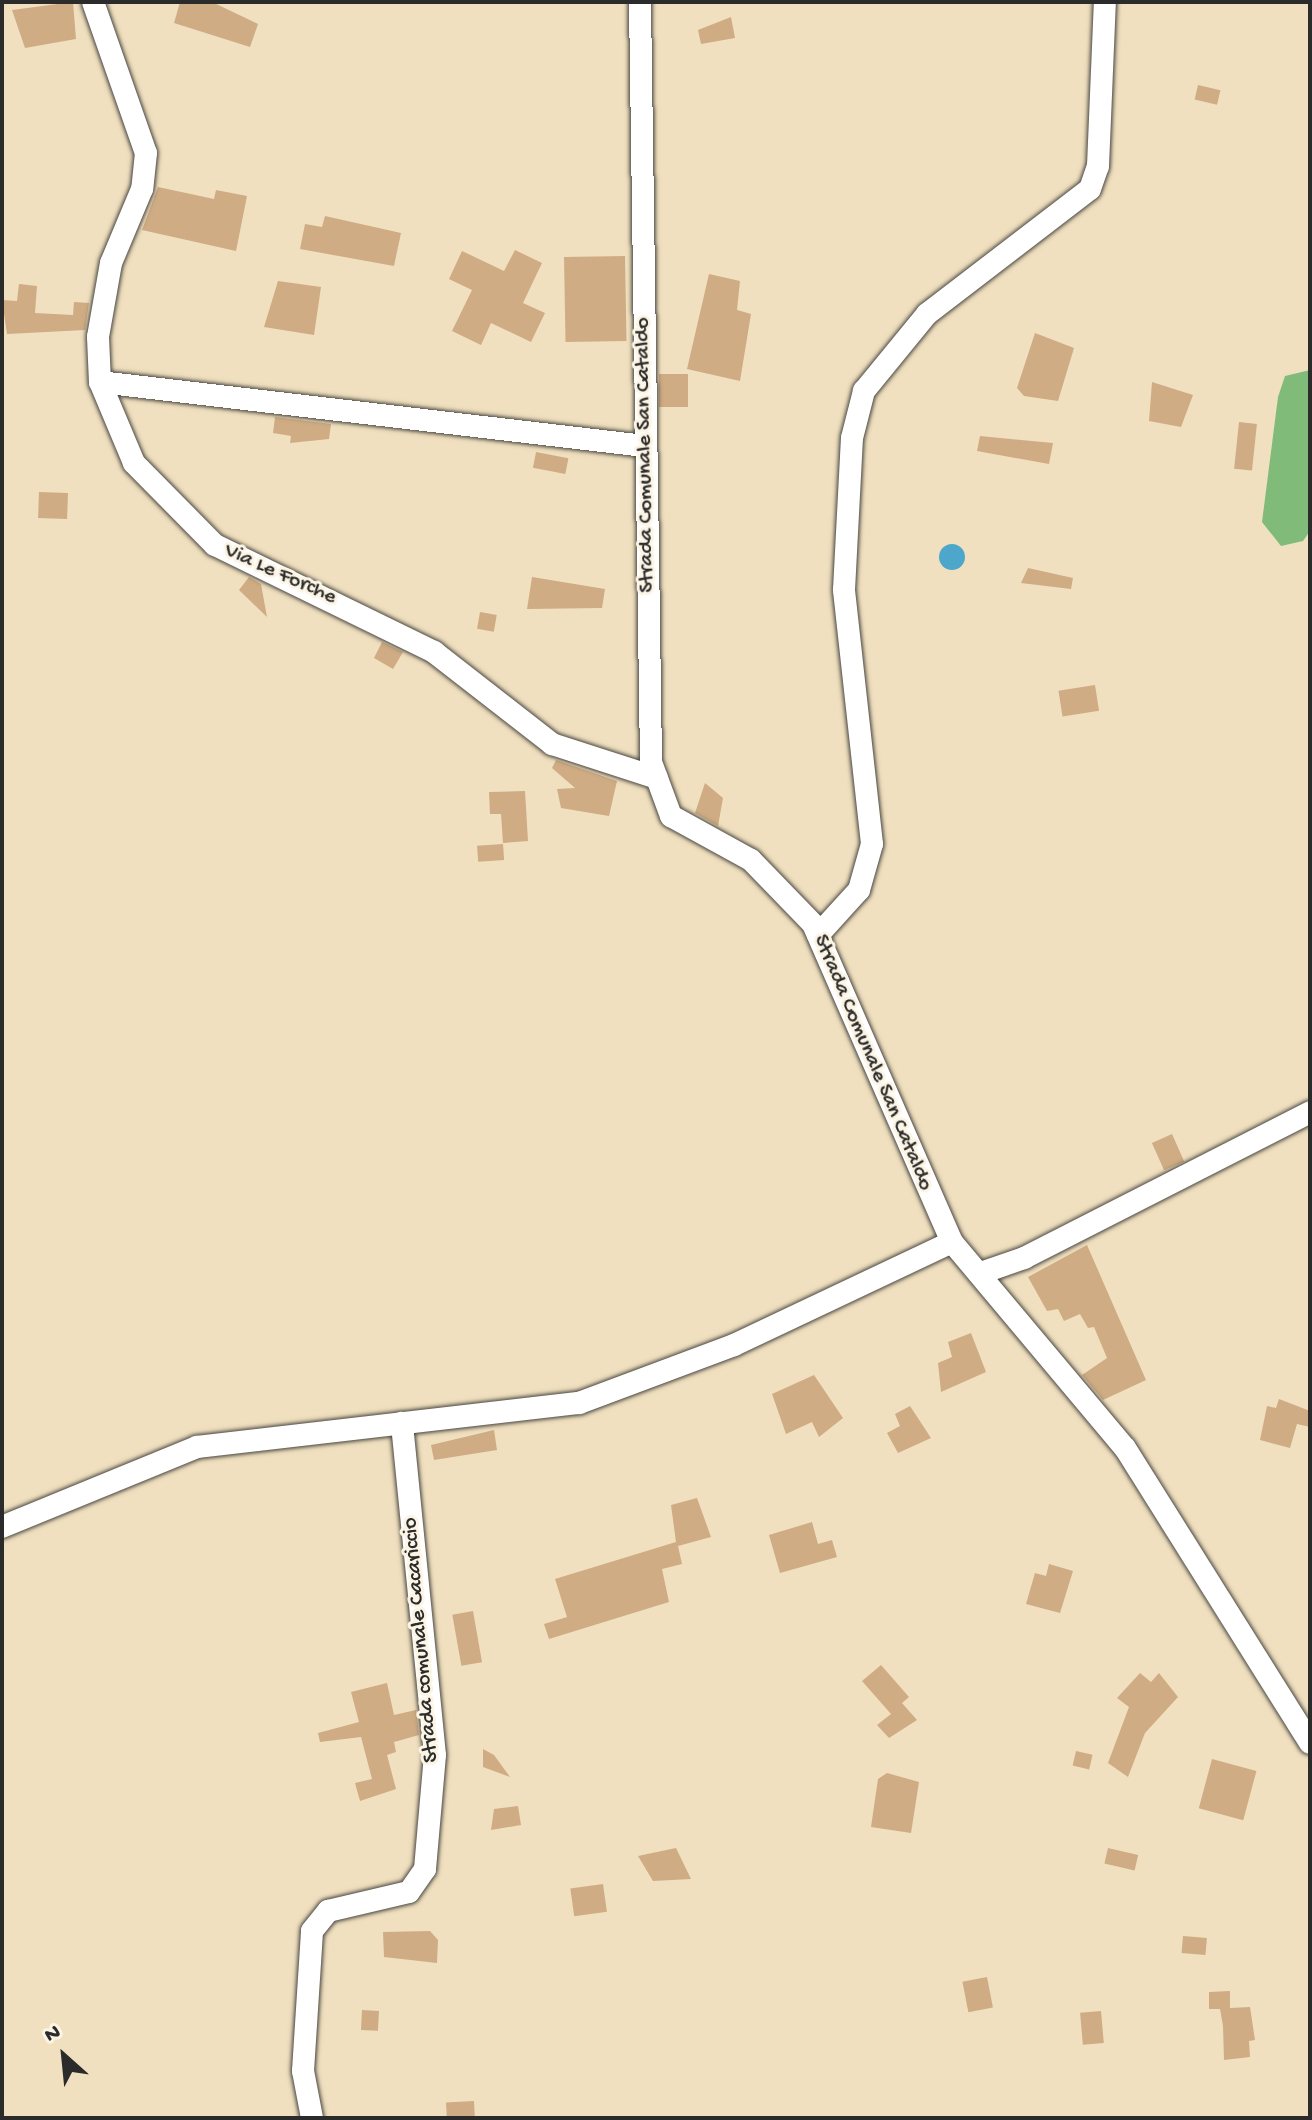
<!DOCTYPE html>
<style>
body{margin:0}
#map{position:relative;width:1312px;height:2120px;overflow:hidden;background:#f0e0bf;font-family:"Gochi Hand",sans-serif}
div>[style]{position:absolute}
[style*='--x']{left:calc(var(--x)*1px);top:calc(var(--y)*1px);width:calc(var(--w)*1px);rotate:calc(var(--a)*1deg)}
.forest>*{inset:0;background:#81bb79}
.water>*{inset:0;background:#4da7cb}
.round{border-radius:50%}
.building>*{inset:0;background:#cfac83;transform-origin:0 0}
.roads{filter:drop-shadow(0 0 2px #494641) drop-shadow(0 0 2px #494641)}
.street>*{height:22px;margin:-11px;padding:0 11px;transform-origin:11px;border-radius:11px;background:#fff}
span{translate:-50% -50%;white-space:nowrap;text-align:center;line-height:1.15;-webkit-text-stroke:6px #fcf5e5;paint-order:stroke}
.street-label{font-size:22px;color:#2b2b2b}
.frame{position:absolute;inset:0;border:4px solid #2b2b2b;pointer-events:none}
.north{position:absolute;left:24px;top:2016px;width:80px;height:80px;-webkit-text-stroke:6px #fcf5e5;paint-order:stroke;rotate:333deg;font-size:22px;font-weight:700;line-height:32px;text-align:center;color:#2b2b2b}
.north::after{content:'';display:block;margin:auto;width:28px;height:36px;background:#2b2b2b;clip-path:polygon(50% 0,100% 100%,50% 72%,0 100%)}
</style>
<div id="map">
<div class="forest">
<div style="clip-path:polygon(1310px 370px,1310px 531px,1303px 541px,1281px 546px,1262px 522px,1278px 397px,1285px 376px)"></div>
</div>
<div class="water">
<div class="round" style="left:939px;top:544px;width:26px;height:26px"></div>
</div>
<div class="building">
<div style="clip-path:polygon(73px 2px,76px 39px,25px 48px,12px 10px)"></div>
<div style="clip-path:polygon(180px 2px,212px 2px,258px 24px,250px 47px,174px 23px)"></div>
<div style="clip-path:polygon(731px 17px,735px 38px,701px 44px,698px 30px)"></div>
<div style="left:1198px;top:85px;width:23px;height:15px;rotate:13deg"></div>
<div style="clip-path:polygon(158px 187px,214px 199px,216px 190px,247px 196px,236px 251px,142px 230px)"></div>
<div style="clip-path:polygon(325px 216px,401px 233px,394px 266px,300px 249px,305px 224px,322px 227px)"></div>
<div style="clip-path:polygon(515px 250px,542px 263px,523px 303px,545px 313px,531px 342px,491px 323px,481px 345px,452px 331px,472px 290px,449px 279px,462px 251px,504px 271px)"></div>
<div style="left:625px;top:256px;width:85px;height:61px;rotate:89deg"></div>
<div style="clip-path:polygon(709px 274px,740px 281px,737px 310px,751px 314px,740px 381px,687px 369px)"></div>
<div style="clip-path:polygon(278px 281px,321px 287px,314px 335px,264px 327px)"></div>
<div style="clip-path:polygon(19px 284px,37px 286px,35px 313px,73px 315px,74px 302px,89px 303px,85px 330px,7px 334px,2px 300px,17px 301px)"></div>
<div style="clip-path:polygon(1035px 333px,1074px 348px,1058px 401px,1024px 396px,1017px 388px)"></div>
<div style="left:659px;top:374px;width:29px;height:33px"></div>
<div style="clip-path:polygon(1152px 382px,1193px 395px,1181px 427px,1149px 421px)"></div>
<div style="clip-path:polygon(275px 417px,331px 424px,329px 439px,290px 443px,291px 436px,273px 433px)"></div>
<div style="left:1239px;top:422px;width:18px;height:47px;rotate:6deg"></div>
<div style="clip-path:polygon(980px 436px,1053px 443px,1049px 464px,977px 451px)"></div>
<div style="left:536px;top:452px;width:33px;height:16px;rotate:11deg"></div>
<div style="left:39px;top:492px;width:29px;height:26px;rotate:2deg"></div>
<div style="clip-path:polygon(1028px 568px,1073px 578px,1071px 589px,1021px 583px)"></div>
<div style="clip-path:polygon(249px 577px,261px 584px,267px 617px,239px 590px)"></div>
<div style="clip-path:polygon(532px 577px,605px 589px,602px 608px,527px 609px)"></div>
<div style="left:480px;top:612px;width:17px;height:17px;rotate:10deg"></div>
<div style="clip-path:polygon(382px 642px,403px 652px,393px 669px,374px 658px)"></div>
<div style="left:1095px;top:685px;width:26px;height:37px;rotate:81deg"></div>
<div style="clip-path:polygon(556px 760px,617px 781px,609px 816px,561px 808px,557px 789px,575px 788px,552px 768px)"></div>
<div style="clip-path:polygon(705px 783px,723px 798px,718px 826px,695px 813px)"></div>
<div style="clip-path:polygon(525px 791px,528px 841px,503px 843px,501px 814px,490px 814px,489px 792px)"></div>
<div style="left:503px;top:844px;width:16px;height:26px;rotate:86deg"></div>
<div style="left:1172px;top:1134px;width:30px;height:22px;rotate:66deg"></div>
<div style="clip-path:polygon(1087px 1245px,1146px 1380px,1103px 1400px,1082px 1375px,1107px 1358px,1094px 1327px,1088px 1328px,1080px 1314px,1064px 1321px,1058px 1309px,1047px 1311px,1028px 1277px)"></div>
<div style="clip-path:polygon(971px 1333px,986px 1372px,941px 1392px,938px 1363px,952px 1357px,948px 1342px)"></div>
<div style="clip-path:polygon(814px 1375px,843px 1418px,819px 1437px,812px 1422px,786px 1434px,772px 1394px)"></div>
<div style="clip-path:polygon(1279px 1399px,1310px 1411px,1310px 1427px,1297px 1424px,1290px 1448px,1260px 1440px,1267px 1406px,1276px 1408px)"></div>
<div style="clip-path:polygon(910px 1406px,931px 1438px,898px 1453px,887px 1433px,900px 1426px,895px 1414px)"></div>
<div style="clip-path:polygon(494px 1430px,497px 1450px,434px 1460px,431px 1445px)"></div>
<div style="clip-path:polygon(697px 1498px,711px 1537px,678px 1546px,682px 1564px,662px 1569px,669px 1602px,549px 1639px,544px 1624px,567px 1617px,555px 1579px,676px 1542px,671px 1505px)"></div>
<div style="clip-path:polygon(812px 1522px,818px 1544px,832px 1540px,837px 1557px,780px 1573px,769px 1535px)"></div>
<div style="clip-path:polygon(1049px 1564px,1073px 1571px,1060px 1613px,1026px 1604px,1035px 1573px,1046px 1576px)"></div>
<div style="left:473px;top:1611px;width:52px;height:21px;rotate:80deg"></div>
<div style="clip-path:polygon(881px 1665px,909px 1697px,902px 1703px,917px 1720px,889px 1738px,877px 1725px,891px 1714px,862px 1681px)"></div>
<div style="clip-path:polygon(1140px 1673px,1151px 1682px,1159px 1673px,1178px 1697px,1145px 1733px,1128px 1777px,1108px 1763px,1129px 1707px,1117px 1698px)"></div>
<div style="clip-path:polygon(387px 1683px,394px 1715px,416px 1710px,419px 1735px,394px 1742px,396px 1752px,387px 1755px,396px 1789px,360px 1801px,355px 1783px,372px 1779px,361px 1737px,320px 1742px,318px 1733px,359px 1722px,351px 1692px)"></div>
<div style="clip-path:polygon(483px 1749px,494px 1755px,510px 1777px,483px 1767px)"></div>
<div style="left:1076px;top:1751px;width:17px;height:15px;rotate:13deg"></div>
<div style="left:1212px;top:1759px;width:46px;height:51px;rotate:15deg"></div>
<div style="clip-path:polygon(887px 1773px,919px 1782px,911px 1833px,871px 1827px,878px 1779px)"></div>
<div style="clip-path:polygon(518px 1806px,521px 1825px,491px 1830px,494px 1809px)"></div>
<div style="clip-path:polygon(676px 1848px,691px 1879px,653px 1881px,638px 1856px)"></div>
<div style="left:1108px;top:1848px;width:31px;height:16px;rotate:13deg"></div>
<div style="left:603px;top:1884px;width:28px;height:33px;rotate:82deg"></div>
<div style="clip-path:polygon(430px 1931px,438px 1940px,437px 1963px,384px 1957px,383px 1932px)"></div>
<div style="left:1183px;top:1936px;width:24px;height:17px;rotate:5deg"></div>
<div style="left:987px;top:1977px;width:31px;height:25px;rotate:79deg"></div>
<div style="clip-path:polygon(1230px 1991px,1230px 2008px,1250px 2007px,1255px 2040px,1249px 2041px,1250px 2057px,1224px 2060px,1223px 2026px,1220px 2009px,1209px 2009px,1209px 1992px)"></div>
<div style="left:362px;top:2010px;width:17px;height:20px;rotate:3deg"></div>
<div style="left:1101px;top:2011px;width:32px;height:21px;rotate:85deg"></div>
<div style="left:474px;top:2101px;width:17px;height:28px;rotate:87deg"></div>
</div>
<div class="roads">
<div class="street">
<div style="--x:93;--y:2;--w:160;--a:70.7"></div>
<div style="--x:146;--y:153;--w:36;--a:96"></div>
<div style="--x:142;--y:189;--w:80;--a:112.7"></div>
<div style="--x:111;--y:263;--w:75;--a:100"></div>
<div style="--x:98;--y:337;--w:45;--a:87.5"></div>
<div style="--x:100;--y:382;--w:88;--a:67.2"></div>
<div style="--x:134;--y:463;--w:115;--a:45.4"></div>
<div style="--x:215;--y:545;--w:244;--a:26"></div>
<div style="--x:434;--y:652;--w:150;--a:37.9"></div>
<div style="--x:552;--y:744;--w:110;--a:17.9"></div>
<div style="--x:640;--y:2;--w:760;--a:89.17"></div>
<div style="--x:651;--y:762;--w:58;--a:69.7"></div>
<div style="--x:671;--y:816;--w:91;--a:28.8"></div>
<div style="--x:751;--y:860;--w:89;--a:45.9"></div>
<div style="--x:813;--y:924;--w:347;--a:66.4"></div>
<div style="--x:952;--y:1242;--w:269;--a:50"></div>
<div style="--x:1125;--y:1448;--w:348;--a:57.9"></div>
<div style="--x:100;--y:382;--w:549;--a:6.7"></div>
<div style="--x:818;--y:935;--w:61;--a:-47.7"></div>
<div style="--x:859;--y:890;--w:48;--a:-74.2"></div>
<div style="--x:872;--y:844;--w:256;--a:-96.3"></div>
<div style="--x:844;--y:590;--w:152;--a:-87"></div>
<div style="--x:852;--y:438;--w:49;--a:-75.7"></div>
<div style="--x:864;--y:391;--w:99;--a:-50.7"></div>
<div style="--x:927;--y:314;--w:205;--a:-37.5"></div>
<div style="--x:1090;--y:189;--w:24;--a:-71"></div>
<div style="--x:1098;--y:166;--w:164;--a:-87.6"></div>
<div style="--x:981;--y:1273;--w:46;--a:-19.2"></div>
<div style="--x:1024;--y:1258;--w:321;--a:-27"></div>
<div style="--x:2;--y:1527;--w:211;--a:-22.3"></div>
<div style="--x:197;--y:1447;--w:385;--a:-6.6"></div>
<div style="--x:579;--y:1403;--w:165;--a:-20.5"></div>
<div style="--x:734;--y:1345;--w:241;--a:-25.3"></div>
<div style="--x:312;--y:2118;--w:48;--a:-100.8"></div>
<div style="--x:303;--y:2071;--w:140;--a:-86.3"></div>
<div style="--x:312;--y:1931;--w:26;--a:-51"></div>
<div style="--x:328;--y:1911;--w:83;--a:-13.2"></div>
<div style="--x:409;--y:1892;--w:28;--a:-55"></div>
<div style="--x:425;--y:1869;--w:114;--a:-85"></div>
<div style="--x:435;--y:1755;--w:334;--a:-95.7"></div>
</div>
</div>
<div class="street-label">
<span style="left:646px;top:455px;rotate:-91deg">Strada Comunale San Cataldo</span>
<span style="left:280px;top:575px;rotate:24deg">Via Le Forche</span>
<span style="left:872px;top:1063px;rotate:67deg">Strada Comunale San Cataldo</span>
<span style="left:422px;top:1640px;rotate:-95deg">Strada comunale Cacariccio</span>
</div>
<div class="frame"></div>
<div class="north">N</div>
</div>
